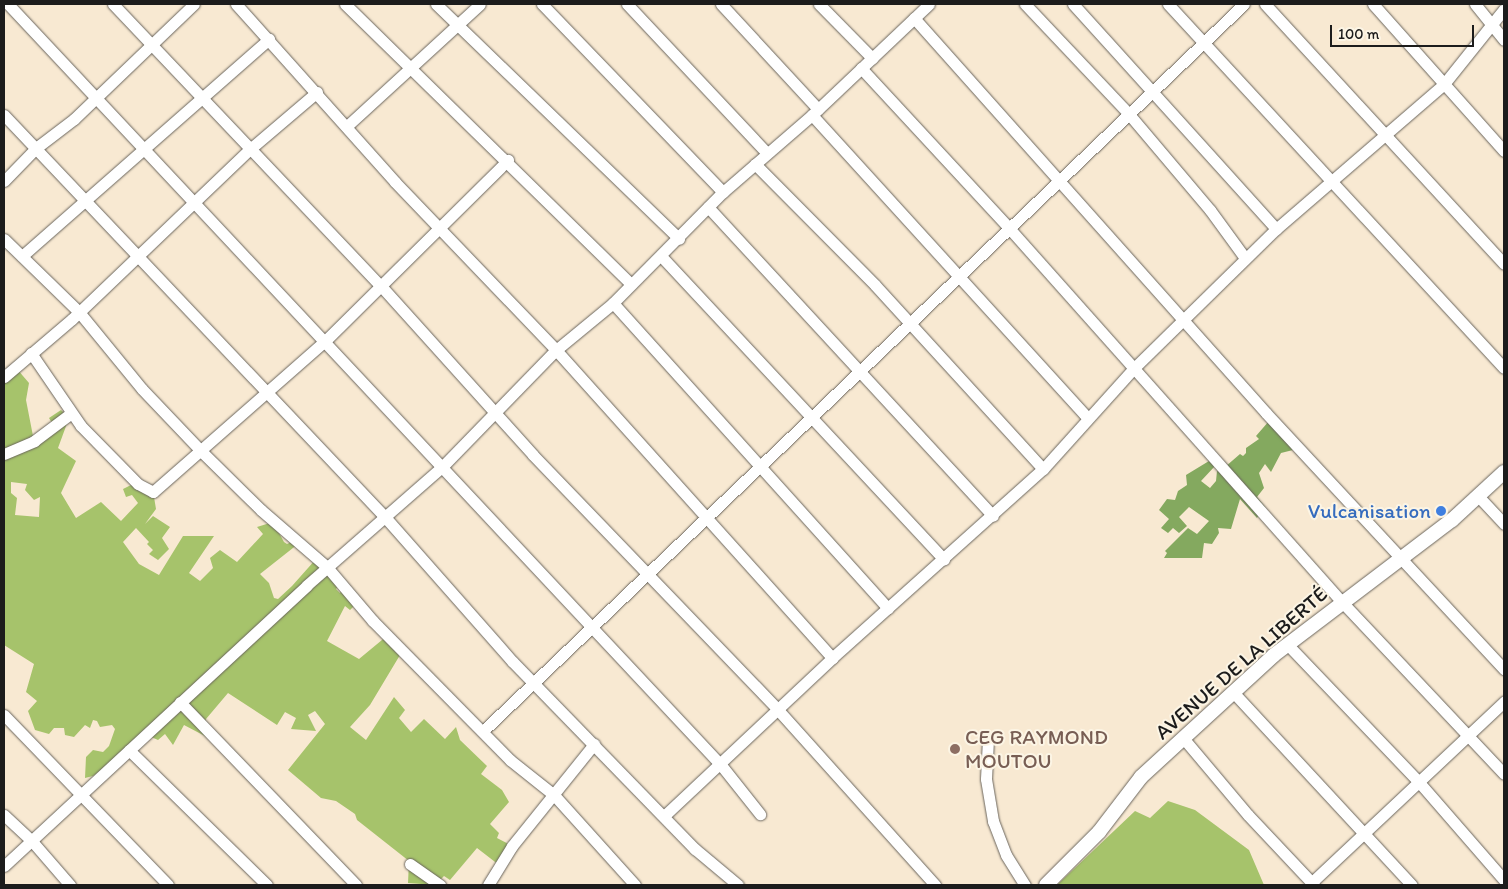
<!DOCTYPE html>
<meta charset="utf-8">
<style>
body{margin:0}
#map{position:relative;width:1508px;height:889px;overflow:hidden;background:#f8e9d2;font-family:Itim,sans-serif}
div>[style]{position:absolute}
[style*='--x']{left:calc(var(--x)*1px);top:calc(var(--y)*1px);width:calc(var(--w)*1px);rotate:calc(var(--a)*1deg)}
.green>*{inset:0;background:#a6c36b}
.forest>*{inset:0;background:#84a95f}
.roads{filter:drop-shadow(0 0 1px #69645c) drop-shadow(0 0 1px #69645c)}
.minor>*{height:11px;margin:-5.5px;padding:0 5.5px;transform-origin:5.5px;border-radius:5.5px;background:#fff}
.tertiary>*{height:14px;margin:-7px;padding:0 7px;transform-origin:7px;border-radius:7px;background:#fff}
.dots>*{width:14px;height:14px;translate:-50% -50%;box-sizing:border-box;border:2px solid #fcf5e5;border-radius:50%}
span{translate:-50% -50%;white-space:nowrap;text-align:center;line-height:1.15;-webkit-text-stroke:4px #fcf5e5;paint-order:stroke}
.shop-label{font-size:21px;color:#366cbe}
.right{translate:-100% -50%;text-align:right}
.street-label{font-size:21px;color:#1c1c1c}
.education-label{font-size:21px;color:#785e54}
.left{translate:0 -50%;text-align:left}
.frame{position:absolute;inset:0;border:5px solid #1c1c1c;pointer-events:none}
.scale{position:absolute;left:1330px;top:25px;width:144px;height:22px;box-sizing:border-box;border:2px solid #1c1c1c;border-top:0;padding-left:6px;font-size:15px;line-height:18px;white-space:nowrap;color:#1c1c1c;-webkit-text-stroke:4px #fcf5e5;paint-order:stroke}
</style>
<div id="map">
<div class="green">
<div style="clip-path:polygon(evenodd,17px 369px,29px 383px,26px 400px,33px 436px,52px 423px,49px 418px,61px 410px,69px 418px,58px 448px,76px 461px,61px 493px,76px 518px,101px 502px,121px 521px,138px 503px,132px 495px,126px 497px,123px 489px,135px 483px,154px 497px,156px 509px,145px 524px,153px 516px,170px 527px,162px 538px,169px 549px,158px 560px,149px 554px,153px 550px,147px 544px,149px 542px,136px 528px,123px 542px,139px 564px,159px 575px,183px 536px,214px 536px,189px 573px,200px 581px,213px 568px,210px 558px,220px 550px,237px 562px,263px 534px,257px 527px,273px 522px,284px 542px,287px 544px,294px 541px,298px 544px,260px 574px,269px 583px,274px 598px,278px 599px,292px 586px,316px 559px,325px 566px,321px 579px,331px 573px,340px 584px,336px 589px,340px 593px,343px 587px,357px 603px,350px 610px,345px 606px,327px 641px,359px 659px,388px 635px,403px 650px,370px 705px,350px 727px,366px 740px,394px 697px,405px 710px,399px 718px,411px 732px,424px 719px,445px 739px,456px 727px,460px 740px,487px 766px,481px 774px,502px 790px,509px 802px,490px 824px,499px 833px,497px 838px,516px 848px,499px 865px,477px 848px,450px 880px,444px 876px,435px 885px,408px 883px,409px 861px,357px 820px,355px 814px,336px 801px,321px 798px,288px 770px,325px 724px,315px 711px,308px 715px,316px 731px,291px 729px,296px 718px,285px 712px,277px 725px,228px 693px,206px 719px,204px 728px,220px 744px,184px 725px,173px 745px,165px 734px,158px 740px,149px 736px,93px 776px,85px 778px,86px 757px,93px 750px,103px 752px,109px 746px,115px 729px,112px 725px,100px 727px,97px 721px,93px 720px,90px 728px,85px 725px,74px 737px,65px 735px,64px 728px,54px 728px,49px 734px,35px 730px,28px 711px,37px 701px,26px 692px,34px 664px,4px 645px,4px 381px,17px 369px,11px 482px,27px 484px,25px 490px,34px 500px,40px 497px,39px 517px,15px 515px,17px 498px,11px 493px,11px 482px)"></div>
<div style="clip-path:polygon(1168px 801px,1195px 810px,1249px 850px,1264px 885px,1057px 885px,1135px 811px,1150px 818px)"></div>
</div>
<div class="forest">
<div style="clip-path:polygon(1269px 421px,1293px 450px,1281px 453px,1271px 472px,1265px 464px,1259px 473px,1264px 488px,1257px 497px,1265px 507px,1257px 518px,1240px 499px,1231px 529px,1218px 528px,1219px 533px,1212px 544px,1204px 543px,1202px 558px,1164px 558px,1167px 553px,1165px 551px,1188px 528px,1197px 534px,1209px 521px,1189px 507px,1179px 517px,1187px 526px,1179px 533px,1173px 528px,1168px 533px,1161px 528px,1169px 519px,1159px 510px,1167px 499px,1175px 500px,1178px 491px,1187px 485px,1186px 475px,1209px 461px,1215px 466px,1201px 481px,1210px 488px,1216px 481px,1217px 471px,1225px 473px,1225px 467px,1240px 454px,1243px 456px,1246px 453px,1246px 448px,1259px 439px,1256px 436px)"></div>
</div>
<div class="roads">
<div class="minor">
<div style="--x:8;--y:4;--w:1043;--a:46.87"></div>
<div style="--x:721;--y:765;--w:63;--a:51.5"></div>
<div style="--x:113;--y:4;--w:389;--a:46.5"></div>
<div style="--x:381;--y:286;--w:227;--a:48"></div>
<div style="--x:533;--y:455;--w:355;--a:46.1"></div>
<div style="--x:779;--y:711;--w:234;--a:48.1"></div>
<div style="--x:236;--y:4;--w:239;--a:48.2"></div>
<div style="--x:395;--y:182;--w:233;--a:46.2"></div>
<div style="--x:556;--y:350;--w:414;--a:48.1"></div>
<div style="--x:345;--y:4;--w:400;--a:44.4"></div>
<div style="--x:436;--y:4;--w:338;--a:44"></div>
<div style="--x:542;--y:4;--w:261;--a:46.1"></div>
<div style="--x:627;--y:4;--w:204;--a:46.8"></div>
<div style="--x:721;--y:4;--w:143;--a:47.3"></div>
<div style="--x:819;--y:4;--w:76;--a:45.5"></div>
<div style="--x:1025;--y:4;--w:150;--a:46.6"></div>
<div style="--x:1128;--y:113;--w:127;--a:49.8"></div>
<div style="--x:1210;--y:210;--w:59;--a:53.9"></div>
<div style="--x:1073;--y:4;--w:303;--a:47.9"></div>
<div style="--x:1168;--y:4;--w:495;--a:47.3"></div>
<div style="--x:1265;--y:4;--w:353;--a:47.4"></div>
<div style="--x:1373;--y:4;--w:197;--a:48.3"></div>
<div style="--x:1475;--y:4;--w:46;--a:51.1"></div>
<div style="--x:914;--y:18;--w:529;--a:48.29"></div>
<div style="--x:1266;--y:413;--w:350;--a:47.1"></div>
<div style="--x:861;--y:68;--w:218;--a:47.2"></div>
<div style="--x:1009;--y:228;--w:501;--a:48.32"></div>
<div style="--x:1342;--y:602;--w:236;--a:46.7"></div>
<div style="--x:4;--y:115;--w:554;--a:46.54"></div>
<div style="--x:385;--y:517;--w:193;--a:48.6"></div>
<div style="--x:513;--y:662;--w:261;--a:45.8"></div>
<div style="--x:695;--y:849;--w:56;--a:39.9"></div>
<div style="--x:812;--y:115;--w:408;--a:47.7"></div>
<div style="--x:347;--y:126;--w:180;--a:-42.5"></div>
<div style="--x:755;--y:164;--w:170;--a:45.2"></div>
<div style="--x:875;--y:285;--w:249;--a:47.6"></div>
<div style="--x:4;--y:181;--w:46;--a:-45.9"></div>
<div style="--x:36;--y:148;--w:48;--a:-37.3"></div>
<div style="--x:74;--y:119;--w:166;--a:-43.8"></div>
<div style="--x:708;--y:207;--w:420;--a:47.3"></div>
<div style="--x:4;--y:239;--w:105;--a:44.2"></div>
<div style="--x:79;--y:312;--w:99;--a:50.7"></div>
<div style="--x:142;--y:389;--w:86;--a:46.4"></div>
<div style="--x:201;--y:451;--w:84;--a:44.5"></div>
<div style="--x:261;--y:510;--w:87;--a:40.8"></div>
<div style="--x:327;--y:567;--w:71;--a:49.6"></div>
<div style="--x:373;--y:621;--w:195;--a:45.4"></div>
<div style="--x:510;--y:760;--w:56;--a:38.5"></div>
<div style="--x:554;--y:795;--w:121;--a:48"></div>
<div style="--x:22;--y:256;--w:329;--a:-41.3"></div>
<div style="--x:661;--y:256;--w:415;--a:47"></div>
<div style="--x:613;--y:303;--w:411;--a:48"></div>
<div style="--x:31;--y:353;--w:88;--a:55.6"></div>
<div style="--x:81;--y:426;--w:81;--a:45.5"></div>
<div style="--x:138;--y:484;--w:17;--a:28"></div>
<div style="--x:153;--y:492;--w:227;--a:-41.3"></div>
<div style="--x:324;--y:342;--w:259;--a:-44.7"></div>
<div style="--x:4;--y:377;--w:89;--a:-40.5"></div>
<div style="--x:72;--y:319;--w:246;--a:-43.7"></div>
<div style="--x:250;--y:149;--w:88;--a:-40.4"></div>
<div style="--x:4;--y:454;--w:33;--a:-23"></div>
<div style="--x:34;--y:441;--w:45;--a:-36.9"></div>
<div style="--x:1479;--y:497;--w:37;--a:47"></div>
<div style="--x:1287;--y:644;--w:190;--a:46.3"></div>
<div style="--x:1418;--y:781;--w:131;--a:49"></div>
<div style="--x:1233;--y:692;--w:263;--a:47.2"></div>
<div style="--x:180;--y:702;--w:254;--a:46.1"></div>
<div style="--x:4;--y:715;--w:236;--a:46"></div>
<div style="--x:483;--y:731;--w:1052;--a:-43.69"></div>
<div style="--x:988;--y:739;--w:40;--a:92.9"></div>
<div style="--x:986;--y:779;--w:43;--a:80.5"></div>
<div style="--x:993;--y:821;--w:36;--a:69"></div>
<div style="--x:1006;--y:855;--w:36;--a:58"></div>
<div style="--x:1184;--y:739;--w:99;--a:49.9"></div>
<div style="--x:1248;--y:815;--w:96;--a:46.7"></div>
<div style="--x:129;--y:750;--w:193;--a:44.4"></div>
<div style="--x:4;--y:815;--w:37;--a:43"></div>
<div style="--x:31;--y:840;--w:60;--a:49.1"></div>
<div style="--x:665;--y:815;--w:229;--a:-43.2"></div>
<div style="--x:832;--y:658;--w:283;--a:-41.9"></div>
<div style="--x:1043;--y:469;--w:136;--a:-48"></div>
<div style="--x:1134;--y:368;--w:199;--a:-44.4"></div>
<div style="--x:1276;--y:229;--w:222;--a:-40.8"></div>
<div style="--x:1444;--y:84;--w:96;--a:-51.3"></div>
<div style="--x:410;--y:864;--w:37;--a:35"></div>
<div style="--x:4;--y:866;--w:413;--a:-42.8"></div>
<div style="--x:307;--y:585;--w:181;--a:-41.2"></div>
<div style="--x:443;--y:466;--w:162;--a:-45.8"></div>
<div style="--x:556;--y:350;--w:74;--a:-39.5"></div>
<div style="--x:613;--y:303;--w:156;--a:-45.3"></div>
<div style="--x:723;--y:192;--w:118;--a:-40.9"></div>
<div style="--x:812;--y:115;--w:161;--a:-43.5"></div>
<div style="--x:1311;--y:883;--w:265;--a:-43.2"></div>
<div style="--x:488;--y:885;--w:46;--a:-58.4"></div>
<div style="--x:512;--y:846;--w:131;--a:-51.2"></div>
</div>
<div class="tertiary">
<div style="--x:1046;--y:885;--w:75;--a:-45"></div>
<div style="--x:1099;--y:832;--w:69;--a:-52.6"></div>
<div style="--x:1141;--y:777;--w:180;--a:-42.5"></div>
<div style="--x:1274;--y:655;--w:223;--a:-37.2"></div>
<div style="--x:1452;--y:520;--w:71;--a:-42.7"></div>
</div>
</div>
<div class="dots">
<div style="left:1441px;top:511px;background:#3f7fe0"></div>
<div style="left:955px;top:749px;background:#8d6e63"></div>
</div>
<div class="shop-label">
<span class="right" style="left:1431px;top:511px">Vulcanisation</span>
</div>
<div class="street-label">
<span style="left:1241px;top:663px;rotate:-41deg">AVENUE DE LA LIBERTÉ</span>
</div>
<div class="education-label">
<span class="left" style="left:965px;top:749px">CEG RAYMOND<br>MOUTOU</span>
</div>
<div class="frame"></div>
<div class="scale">100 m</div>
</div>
